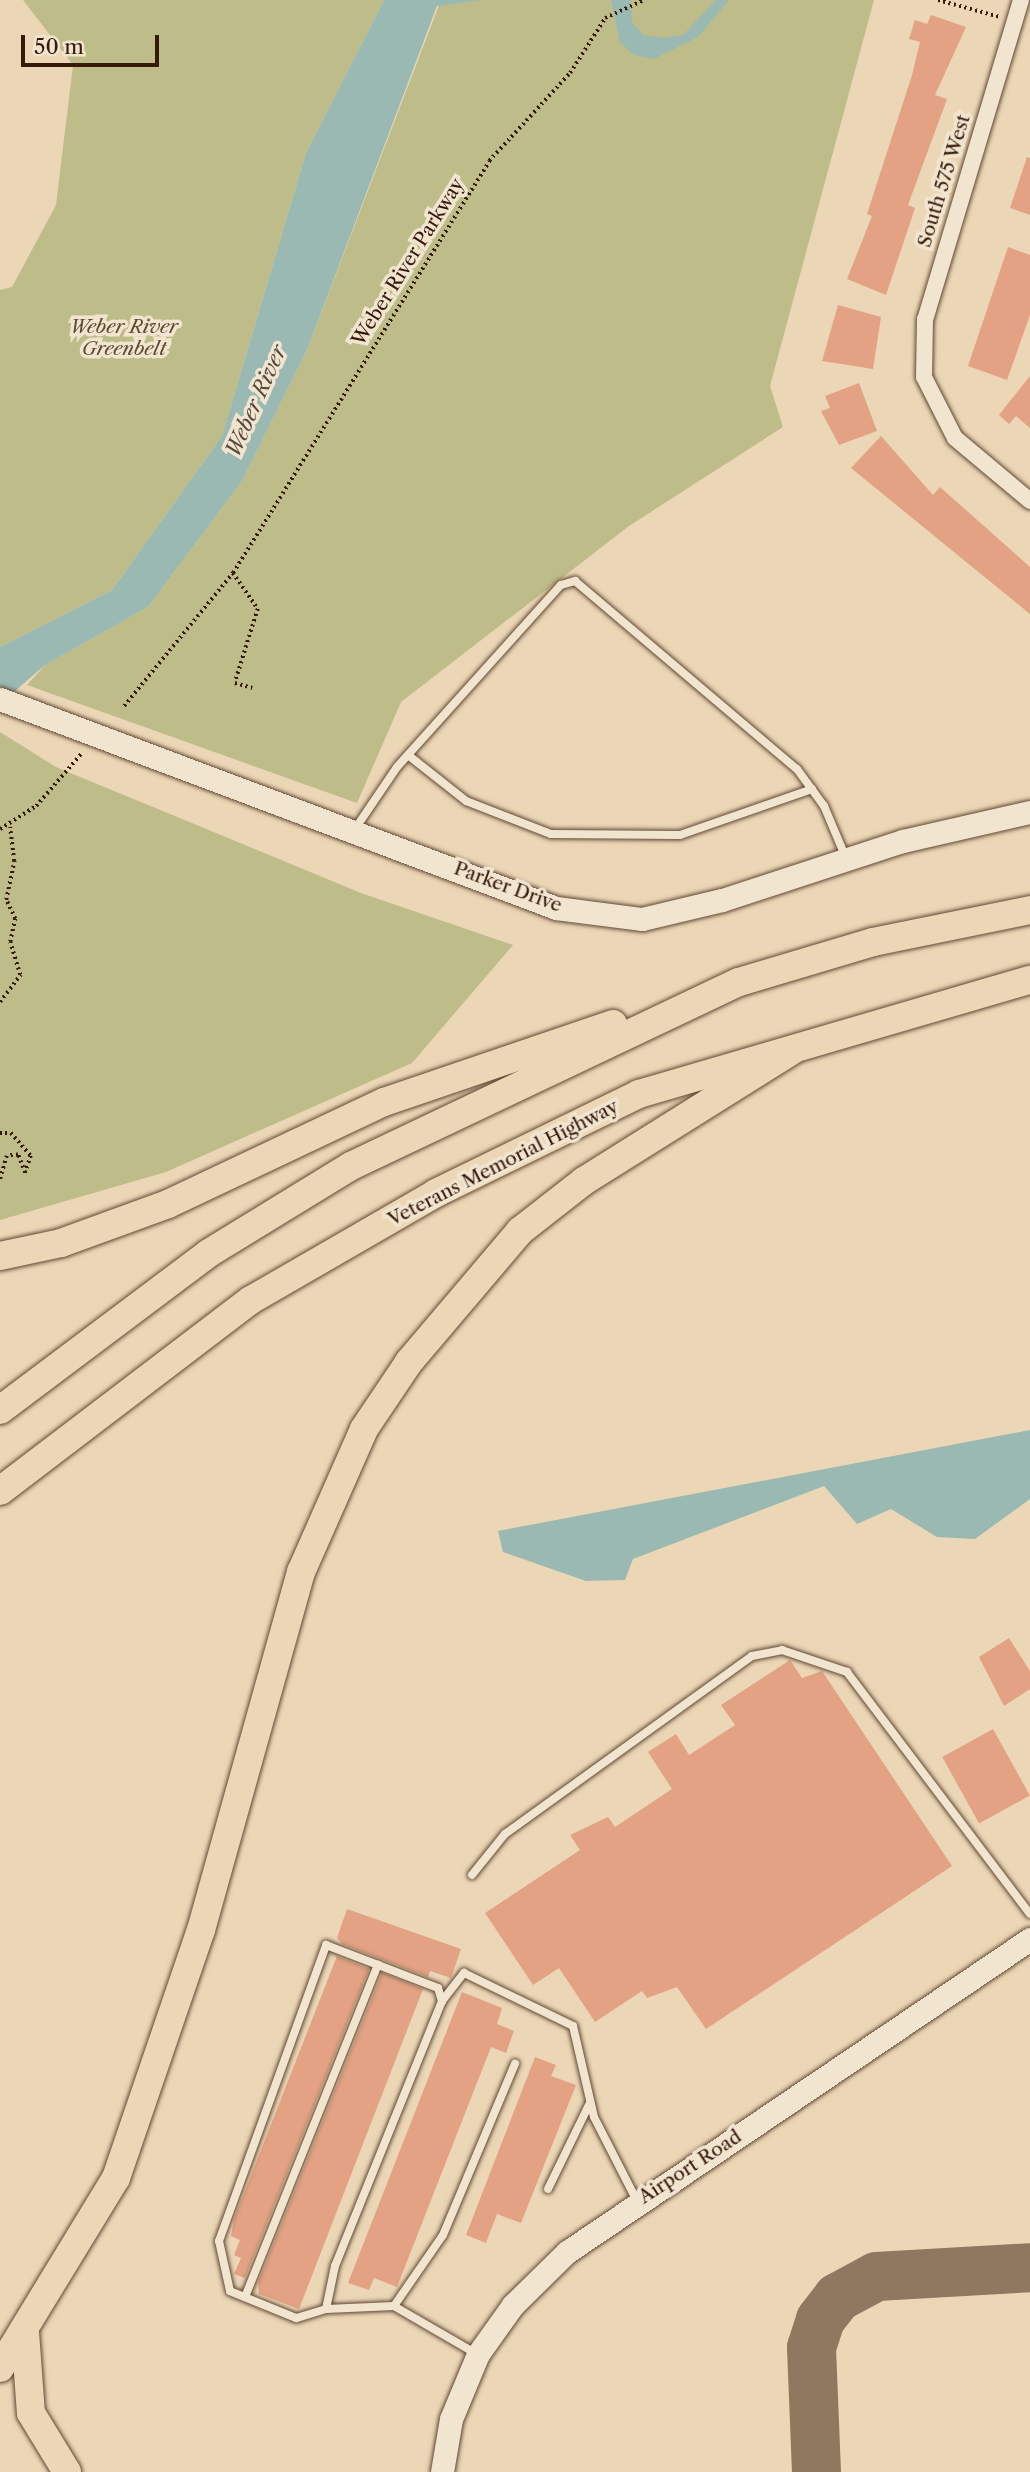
<!DOCTYPE html>
<style>
body{margin:0}
#map{position:relative;width:1030px;height:2472px;overflow:hidden;background:#ebd7b6;font-family:"Libre Caslon Text",serif}
div>[style]{position:absolute}
[style*='--x']{left:calc(var(--x)*1px);top:calc(var(--y)*1px);width:calc(var(--w)*1px);rotate:calc(var(--a)*1deg)}
.green>*{inset:0;background:#bebc89}
.water>*{inset:0;background:#99b9b2}
.taxiway>*{height:49px;margin:-24.5px;padding:0 24.5px;transform-origin:24.5px;border-radius:24.5px;background:#907860}
.building>*{inset:0;background:#e3a283;transform-origin:0 0}
.path>*{height:3.5px;margin-top:-1.75px;transform-origin:0;background:repeating-linear-gradient(90deg,#35190a 0 2px,transparent 0 5.5px)}
.roads{filter:drop-shadow(0 0 2px #624835) drop-shadow(0 0 2px #624835)}
.lane>*{height:8px;margin:-4px;padding:0 4px;transform-origin:4px;border-radius:4px;background:#f2e5d0}
.street>*{height:16px;margin:-8px;padding:0 8px;transform-origin:8px;border-radius:8px;background:#f2e5d0}
.secondary>*{height:23px;margin:-11.5px;padding:0 11.5px;transform-origin:11.5px;border-radius:11.5px;background:#f2e5d0}
.highway>*{height:28px;margin:-14px;padding:0 14px;transform-origin:14px;border-radius:14px;background:#ebd7b6}
span{translate:-50% -50%;white-space:nowrap;text-align:center;line-height:1.15;-webkit-text-stroke:7px #f2e5d0;paint-order:stroke}
.street-label{font-size:19px;color:#35190a}
.park-label{font-size:19px;color:#5e4a30;font-style:italic}
.water-label{font-size:21px;color:#53493c;font-style:italic}
.scale{position:absolute;left:21px;top:35px;width:138px;height:32px;box-sizing:border-box;border:4px solid #35190a;border-top:0;padding-left:9px;font-size:21px;line-height:24px;white-space:nowrap;color:#35190a;-webkit-text-stroke:5px #f2e5d0;paint-order:stroke}
</style>
<div id="map">
<div class="green">
<div style="clip-path:polygon(23px 0,384px 0,306px 153px,222px 436px,112px 590px,0 647px,0 290px,12px 287px,56px 205px,73px 65px)"></div>
<div style="clip-path:polygon(441px 0,874px 0,770px 386px,783px 427px,629px 526px,401px 702px,357px 803px,27px 685px,45px 665px,148px 607px,242px 481px,307px 350px)"></div>
<div style="clip-path:polygon(0 732px,56px 767px,361px 893px,513px 945px,412px 1063px,166px 1172px,0 1220px)"></div>
</div>
<div class="water">
<div style="clip-path:polygon(384px 0,484px 0,437px 6px,307px 350px,242px 481px,148px 607px,45px 665px,0 704px,0 647px,112px 590px,222px 436px,306px 153px)"></div>
<div style="clip-path:polygon(611px 0,631px 0,632px 22px,643px 35px,664px 38px,683px 35px,716px 0,729px 0,698px 37px,654px 59px,634px 55px,620px 42px)"></div>
<div style="clip-path:polygon(1030px 1430px,1030px 1499px,975px 1539px,937px 1537px,891px 1509px,857px 1524px,824px 1486px,633px 1559px,625px 1580px,586px 1581px,503px 1552px,498px 1531px)"></div>
</div>
<div class="taxiway">
<div style="--x:816;--y:2472;--w:125;--a:-92.3"></div>
<div style="--x:811;--y:2347;--w:29;--a:-72"></div>
<div style="--x:820;--y:2319;--w:28;--a:-52"></div>
<div style="--x:837;--y:2297;--w:44;--a:-28.3"></div>
<div style="--x:876;--y:2276;--w:154;--a:-3.3"></div>
</div>
<div class="building">
<div style="clip-path:polygon(931px 15px,966px 27px,935px 95px,947px 99px,908px 205px,915px 208px,886px 295px,847px 279px,872px 216px,867px 214px,912px 75px,920px 42px,909px 39px,915px 20px,927px 24px)"></div>
<div style="clip-path:polygon(1027px 157px,1030px 158px,1030px 215px,1010px 208px)"></div>
<div style="clip-path:polygon(1008px 247px,1030px 255px,1030px 315px,1007px 380px,968px 366px)"></div>
<div style="clip-path:polygon(838px 305px,881px 317px,873px 369px,822px 361px)"></div>
<div style="clip-path:polygon(1030px 376px,1030px 428px,1016px 416px,1009px 424px,999px 415px)"></div>
<div style="clip-path:polygon(859px 383px,877px 431px,839px 445px,821px 411px,830px 408px,825px 396px)"></div>
<div style="clip-path:polygon(881px 436px,933px 495px,940px 487px,1030px 567px,1030px 614px,851px 468px)"></div>
<div style="clip-path:polygon(1009px 1638px,1030px 1671px,1030px 1689px,1004px 1706px,979px 1657px)"></div>
<div style="clip-path:polygon(790px 1660px,802px 1678px,822px 1671px,952px 1866px,706px 2029px,677px 1987px,647px 1998px,642px 1991px,595px 2022px,559px 1968px,533px 1985px,485px 1913px,580px 1850px,570px 1835px,608px 1817px,615px 1827px,672px 1789px,648px 1752px,676px 1734px,689px 1755px,735px 1725px,721px 1705px)"></div>
<div style="left:993px;top:1729px;width:76px;height:58px;rotate:61deg"></div>
<div style="clip-path:polygon(347px 1909px,461px 1949px,451px 1978px,430px 1971px,428px 1977px,342px 1944px,337px 1938px)"></div>
<div style="clip-path:polygon(337px 1956px,369px 1969px,245px 2278px,234px 2274px,241px 2258px,234px 2255px,240px 2240px,231px 2236px,234px 2219px)"></div>
<div style="clip-path:polygon(382px 1973px,423px 1989px,299px 2309px,259px 2294px,258px 2283px)"></div>
<div style="clip-path:polygon(462px 1992px,502px 2008px,497px 2024px,514px 2031px,506px 2053px,491px 2047px,397px 2287px,374px 2278px,369px 2290px,348px 2283px)"></div>
<div style="clip-path:polygon(535px 2057px,556px 2065px,551px 2076px,576px 2085px,521px 2223px,497px 2214px,486px 2243px,466px 2235px)"></div>
</div>
<div class="path">
<div style="--x:938;--y:0;--w:64;--a:15.3"></div>
<div style="--x:233;--y:573;--w:44;--a:55.2"></div>
<div style="--x:258;--y:609;--w:77;--a:107.3"></div>
<div style="--x:235;--y:683;--w:18;--a:16"></div>
<div style="--x:124;--y:706;--w:172;--a:-50.7"></div>
<div style="--x:233;--y:573;--w:485;--a:-58.1"></div>
<div style="--x:489;--y:161;--w:120;--a:-47.4"></div>
<div style="--x:570;--y:73;--w:65;--a:-57.5"></div>
<div style="--x:605;--y:18;--w:43;--a:-24.8"></div>
<div style="--x:0;--y:829;--w:43;--a:-32.6"></div>
<div style="--x:36;--y:806;--w:69;--a:-49.1"></div>
<div style="--x:0;--y:1002;--w:34;--a:-53"></div>
<div style="--x:20;--y:975;--w:34;--a:-107"></div>
<div style="--x:10;--y:942;--w:24;--a:-78"></div>
<div style="--x:15;--y:919;--w:21;--a:-115"></div>
<div style="--x:6;--y:900;--w:40;--a:-78"></div>
<div style="--x:14;--y:861;--w:34;--a:-97"></div>
<div style="--x:0;--y:1133;--w:11;--a:0"></div>
<div style="--x:11;--y:1133;--w:30;--a:49"></div>
<div style="--x:31;--y:1156;--w:18;--a:109"></div>
<div style="--x:25;--y:1173;--w:19;--a:-111"></div>
<div style="--x:18;--y:1155;--w:11;--a:175"></div>
<div style="--x:7;--y:1156;--w:25;--a:106"></div>
</div>
<div class="roads">
<div class="lane">
<div style="--x:408;--y:755;--w:74;--a:38.4"></div>
<div style="--x:466;--y:801;--w:91;--a:21.2"></div>
<div style="--x:551;--y:834;--w:129;--a:0.4"></div>
<div style="--x:680;--y:835;--w:140;--a:-19.2"></div>
<div style="--x:355;--y:829;--w:75;--a:-55.9"></div>
<div style="--x:397;--y:767;--w:245;--a:-48"></div>
<div style="--x:561;--y:585;--w:15;--a:-16"></div>
<div style="--x:575;--y:581;--w:291;--a:40.3"></div>
<div style="--x:797;--y:769;--w:46;--a:53.9"></div>
<div style="--x:824;--y:806;--w:56;--a:67.1"></div>
<div style="--x:472;--y:1875;--w:53;--a:-51.2"></div>
<div style="--x:505;--y:1834;--w:304;--a:-35.8"></div>
<div style="--x:752;--y:1656;--w:31;--a:-11"></div>
<div style="--x:782;--y:1650;--w:69;--a:18.7"></div>
<div style="--x:847;--y:1672;--w:303;--a:52.9"></div>
<div style="--x:548;--y:2189;--w:96;--a:-64"></div>
<div style="--x:245;--y:2297;--w:358;--a:-68.2"></div>
<div style="--x:394;--y:2306;--w:86;--a:-55.4"></div>
<div style="--x:443;--y:2235;--w:186;--a:-67.2"></div>
<div style="--x:326;--y:2309;--w:31;--a:163"></div>
<div style="--x:296;--y:2318;--w:71;--a:-157.8"></div>
<div style="--x:230;--y:2291;--w:51;--a:-102.4"></div>
<div style="--x:219;--y:2241;--w:315;--a:-70.1"></div>
<div style="--x:326;--y:1945;--w:120;--a:21"></div>
<div style="--x:438;--y:1988;--w:14;--a:73"></div>
<div style="--x:475;--y:2353;--w:94;--a:-149.9"></div>
<div style="--x:394;--y:2306;--w:68;--a:177.5"></div>
<div style="--x:326;--y:2309;--w:44;--a:-78.2"></div>
<div style="--x:335;--y:2266;--w:286;--a:-68"></div>
<div style="--x:442;--y:2001;--w:36;--a:-52"></div>
<div style="--x:464;--y:1973;--w:121;--a:25.9"></div>
<div style="--x:573;--y:2026;--w:93;--a:77"></div>
<div style="--x:594;--y:2117;--w:94;--a:62.9"></div>
</div>
<div class="street">
<div style="--x:1021;--y:0;--w:333;--a:106.7"></div>
<div style="--x:925;--y:319;--w:58;--a:91"></div>
<div style="--x:924;--y:377;--w:68;--a:63.1"></div>
<div style="--x:955;--y:438;--w:98;--a:40"></div>
</div>
<div class="secondary">
<div style="--x:0;--y:699;--w:594;--a:20.6"></div>
<div style="--x:556;--y:908;--w:87;--a:7.3"></div>
<div style="--x:642;--y:919;--w:82;--a:-13.4"></div>
<div style="--x:722;--y:900;--w:190;--a:-18.1"></div>
<div style="--x:903;--y:841;--w:130;--a:-12.9"></div>
<div style="--x:442;--y:2472;--w:54;--a:-80.4"></div>
<div style="--x:451;--y:2419;--w:70;--a:-67.4"></div>
<div style="--x:478;--y:2354;--w:60;--a:-54.5"></div>
<div style="--x:513;--y:2305;--w:76;--a:-44.5"></div>
<div style="--x:567;--y:2252;--w:559;--a:-34.06"></div>
</div>
<div class="highway">
<div style="--x:0;--y:1256;--w:62;--a:-12"></div>
<div style="--x:61;--y:1243;--w:114;--a:-20"></div>
<div style="--x:168;--y:1204;--w:239;--a:-25.3"></div>
<div style="--x:384;--y:1102;--w:242;--a:-18.8"></div>
<div style="--x:0;--y:1410;--w:261;--a:-36.9"></div>
<div style="--x:209;--y:1253;--w:167;--a:-31.5"></div>
<div style="--x:351;--y:1166;--w:429;--a:-25.4"></div>
<div style="--x:739;--y:982;--w:140;--a:-16.6"></div>
<div style="--x:873;--y:942;--w:160;--a:-11.5"></div>
<div style="--x:0;--y:1491;--w:315;--a:-37.3"></div>
<div style="--x:251;--y:1300;--w:214;--a:-30"></div>
<div style="--x:436;--y:1193;--w:226;--a:-26"></div>
<div style="--x:639;--y:1094;--w:407;--a:-16.3"></div>
<div style="--x:25;--y:2332;--w:81;--a:85.8"></div>
<div style="--x:31;--y:2413;--w:69;--a:58.6"></div>
<div style="--x:0;--y:2368;--w:223;--a:-58.6"></div>
<div style="--x:116;--y:2178;--w:262;--a:-71.1"></div>
<div style="--x:201;--y:1930;--w:372;--a:-74.4"></div>
<div style="--x:301;--y:1572;--w:156;--a:-66.2"></div>
<div style="--x:364;--y:1429;--w:81;--a:-56.1"></div>
<div style="--x:409;--y:1362;--w:172;--a:-49.7"></div>
<div style="--x:520;--y:1231;--w:81;--a:-38"></div>
<div style="--x:584;--y:1181;--w:247;--a:-32.1"></div>
</div>
</div>
<div class="street-label">
<span style="left:944px;top:181px;rotate:-73deg">South 575 West</span>
<span style="left:408px;top:262px;rotate:-58deg">Weber River Parkway</span>
<span style="left:508px;top:887px;rotate:20deg">Parker Drive</span>
<span style="left:503px;top:1163px;rotate:-27deg">Veterans Memorial Highway</span>
<span style="left:690px;top:2167px;rotate:-33deg">Airport Road</span>
</div>
<div class="park-label">
<span style="left:124px;top:338px">Weber River<br>Greenbelt</span>
</div>
<div class="water-label">
<span style="left:256px;top:401px;rotate:-66deg">Weber River</span>
</div>
<div class="scale">50 m</div>
</div>
